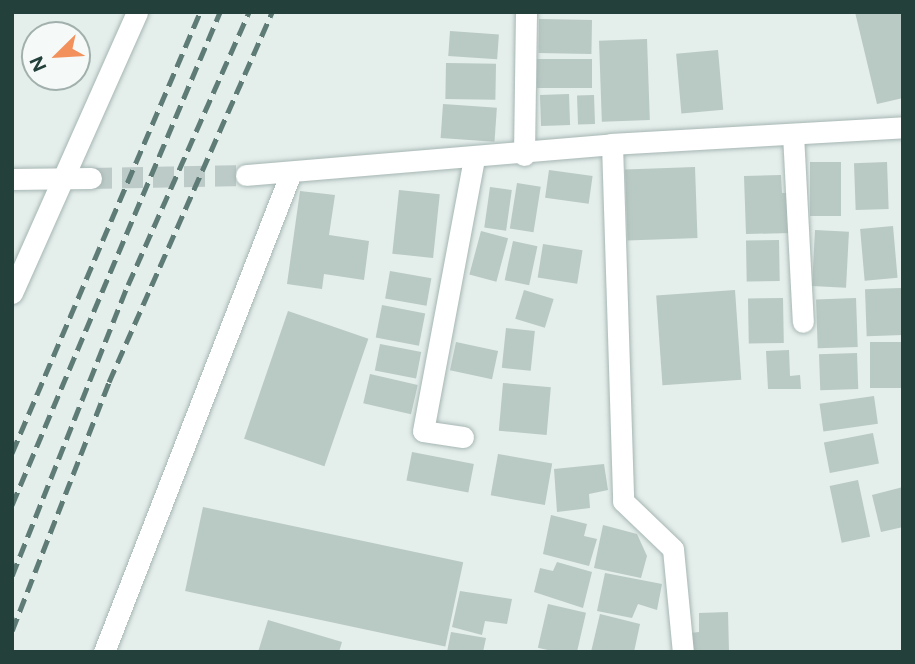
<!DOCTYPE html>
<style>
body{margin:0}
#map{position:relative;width:915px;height:664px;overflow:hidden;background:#e4eeeb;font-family:Figtree,sans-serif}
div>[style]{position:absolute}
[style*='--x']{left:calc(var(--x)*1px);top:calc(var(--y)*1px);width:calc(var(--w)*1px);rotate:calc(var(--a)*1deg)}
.building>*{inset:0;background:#b9c9c4;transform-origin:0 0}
.minor-tunnel>*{height:21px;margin-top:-10.5px;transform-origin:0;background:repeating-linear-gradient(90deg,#bdcbc8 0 21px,transparent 0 31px)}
.roads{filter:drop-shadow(0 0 2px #a6b6b3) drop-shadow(0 0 2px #a6b6b3)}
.minor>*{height:21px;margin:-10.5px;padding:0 10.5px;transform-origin:10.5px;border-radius:10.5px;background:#fff}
.rail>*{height:5px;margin-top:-2.5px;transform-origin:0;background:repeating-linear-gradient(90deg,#5e7b76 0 14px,transparent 0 21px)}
span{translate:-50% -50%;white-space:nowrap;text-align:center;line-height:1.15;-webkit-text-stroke:7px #f5faf8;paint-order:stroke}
.frame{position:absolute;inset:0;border:14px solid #23403b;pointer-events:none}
.north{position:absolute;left:21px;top:21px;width:70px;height:70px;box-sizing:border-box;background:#f5faf8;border:2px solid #a1b0ac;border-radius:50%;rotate:246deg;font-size:19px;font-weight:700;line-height:28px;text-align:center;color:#23403b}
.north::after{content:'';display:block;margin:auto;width:24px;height:32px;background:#f3915d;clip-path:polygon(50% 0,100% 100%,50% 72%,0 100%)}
</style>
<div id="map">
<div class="building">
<div style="clip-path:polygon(855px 12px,903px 12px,903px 98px,877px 104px)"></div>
<div style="left:539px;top:19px;width:53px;height:34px;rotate:1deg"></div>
<div style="left:450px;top:31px;width:49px;height:25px;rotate:4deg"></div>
<div style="left:647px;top:39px;width:81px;height:48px;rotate:88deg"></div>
<div style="left:718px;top:50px;width:60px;height:42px;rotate:85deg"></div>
<div style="left:592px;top:59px;width:29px;height:55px;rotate:90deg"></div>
<div style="left:446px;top:63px;width:50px;height:36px;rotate:1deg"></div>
<div style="left:569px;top:94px;width:31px;height:29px;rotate:88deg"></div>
<div style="left:594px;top:95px;width:29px;height:17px;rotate:88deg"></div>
<div style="left:443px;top:104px;width:54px;height:34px;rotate:4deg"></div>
<div style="left:810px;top:162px;width:31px;height:54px"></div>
<div style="left:887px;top:162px;width:47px;height:33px;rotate:88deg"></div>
<div style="left:695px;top:167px;width:71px;height:70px;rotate:88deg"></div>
<div style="left:549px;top:170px;width:44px;height:28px;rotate:8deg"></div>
<div style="clip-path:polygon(781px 175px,782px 193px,790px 193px,791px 233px,746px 234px,744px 176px)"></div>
<div style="left:517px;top:183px;width:24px;height:46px;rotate:9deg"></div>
<div style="left:490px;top:187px;width:22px;height:41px;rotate:8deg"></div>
<div style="left:399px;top:190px;width:41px;height:64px;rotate:6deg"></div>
<div style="clip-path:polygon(300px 191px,335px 195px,329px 235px,369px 241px,364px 280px,324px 274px,322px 289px,287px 284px)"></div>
<div style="left:893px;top:226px;width:52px;height:33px;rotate:85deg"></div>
<div style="left:815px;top:230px;width:34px;height:56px;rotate:3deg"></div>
<div style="left:481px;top:231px;width:28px;height:45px;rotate:15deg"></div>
<div style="left:779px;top:240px;width:41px;height:33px;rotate:89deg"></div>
<div style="left:513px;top:241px;width:25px;height:40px;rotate:12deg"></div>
<div style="left:543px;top:244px;width:40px;height:34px;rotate:9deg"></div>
<div style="left:390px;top:271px;width:42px;height:28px;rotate:10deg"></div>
<div style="left:901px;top:288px;width:47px;height:36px;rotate:88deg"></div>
<div style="left:524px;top:290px;width:31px;height:30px;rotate:17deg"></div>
<div style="left:735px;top:290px;width:90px;height:79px;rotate:86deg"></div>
<div style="left:783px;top:298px;width:45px;height:35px;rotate:89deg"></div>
<div style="left:856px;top:298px;width:49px;height:40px;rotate:88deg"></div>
<div style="left:382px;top:305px;width:44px;height:33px;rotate:11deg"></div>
<div style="left:288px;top:311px;width:85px;height:135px;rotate:19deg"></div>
<div style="left:506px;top:328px;width:29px;height:40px;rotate:6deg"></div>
<div style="left:456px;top:342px;width:43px;height:29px;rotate:12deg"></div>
<div style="left:903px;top:342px;width:46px;height:33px;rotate:90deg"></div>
<div style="left:380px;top:344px;width:42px;height:27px;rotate:11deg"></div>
<div style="clip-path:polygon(789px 350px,790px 376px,800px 375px,801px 389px,768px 389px,766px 351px)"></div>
<div style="left:857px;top:353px;width:36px;height:38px;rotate:88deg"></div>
<div style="left:370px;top:374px;width:49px;height:30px;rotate:13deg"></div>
<div style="left:503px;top:383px;width:48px;height:48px;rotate:5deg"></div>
<div style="left:874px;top:396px;width:28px;height:55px;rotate:82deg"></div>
<div style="left:873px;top:433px;width:31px;height:50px;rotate:79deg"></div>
<div style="left:412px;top:452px;width:63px;height:29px;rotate:11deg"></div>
<div style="left:498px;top:454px;width:55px;height:42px;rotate:10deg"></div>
<div style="clip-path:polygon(604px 464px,608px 490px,589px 494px,590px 508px,557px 512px,554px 469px)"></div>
<div style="left:858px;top:480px;width:58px;height:29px;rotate:78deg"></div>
<div style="clip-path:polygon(903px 487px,903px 527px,881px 532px,872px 495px)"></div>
<div style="left:203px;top:507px;width:266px;height:86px;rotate:12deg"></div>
<div style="clip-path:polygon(551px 515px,587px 524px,584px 536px,597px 539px,589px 566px,543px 554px)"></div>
<div style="clip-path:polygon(603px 525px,637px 534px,647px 556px,641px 578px,594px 568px)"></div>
<div style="clip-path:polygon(557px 562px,592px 572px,583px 608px,534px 592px,540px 568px,553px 571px)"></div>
<div style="clip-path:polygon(605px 573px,662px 584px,657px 610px,638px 604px,632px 618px,597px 611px)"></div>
<div style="clip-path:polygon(460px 591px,512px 599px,507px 624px,485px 621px,482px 635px,452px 627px)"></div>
<div style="left:548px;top:604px;width:39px;height:45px;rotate:13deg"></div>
<div style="clip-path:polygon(728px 612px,729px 652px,691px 652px,690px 633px,699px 632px,699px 613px)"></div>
<div style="clip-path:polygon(600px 614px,640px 624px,634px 652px,591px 652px)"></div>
<div style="clip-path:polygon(268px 620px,342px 642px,339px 652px,258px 652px)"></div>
<div style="clip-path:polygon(451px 632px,486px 638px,483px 652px,447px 652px)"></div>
</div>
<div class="minor-tunnel">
<div style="--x:91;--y:178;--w:155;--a:-1.1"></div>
</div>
<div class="roads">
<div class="minor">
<div style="--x:793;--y:134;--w:188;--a:87"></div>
<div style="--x:612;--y:144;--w:357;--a:88.2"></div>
<div style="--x:623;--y:501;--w:69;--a:43.8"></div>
<div style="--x:673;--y:549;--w:103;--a:84.5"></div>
<div style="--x:524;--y:155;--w:143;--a:-89.2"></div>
<div style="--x:246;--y:175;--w:367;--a:-4.8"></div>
<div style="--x:612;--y:144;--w:291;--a:-3.3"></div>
<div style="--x:12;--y:179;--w:79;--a:-0.7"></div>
<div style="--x:12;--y:293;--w:308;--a:-66"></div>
<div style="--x:463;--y:437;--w:40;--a:-171.5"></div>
<div style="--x:423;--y:431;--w:278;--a:-79.4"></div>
<div style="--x:104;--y:652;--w:512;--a:-68.7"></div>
</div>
</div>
<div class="rail">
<div style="--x:12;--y:453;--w:479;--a:-66.9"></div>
<div style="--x:12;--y:505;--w:535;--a:-67.12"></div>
<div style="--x:12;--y:576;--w:313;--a:-68.3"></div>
<div style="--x:128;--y:285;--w:299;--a:-66.1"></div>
<div style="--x:12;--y:631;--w:267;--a:-68.7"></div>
<div style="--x:109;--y:382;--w:404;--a:-66.2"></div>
</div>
<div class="frame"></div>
<div class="north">N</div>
</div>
